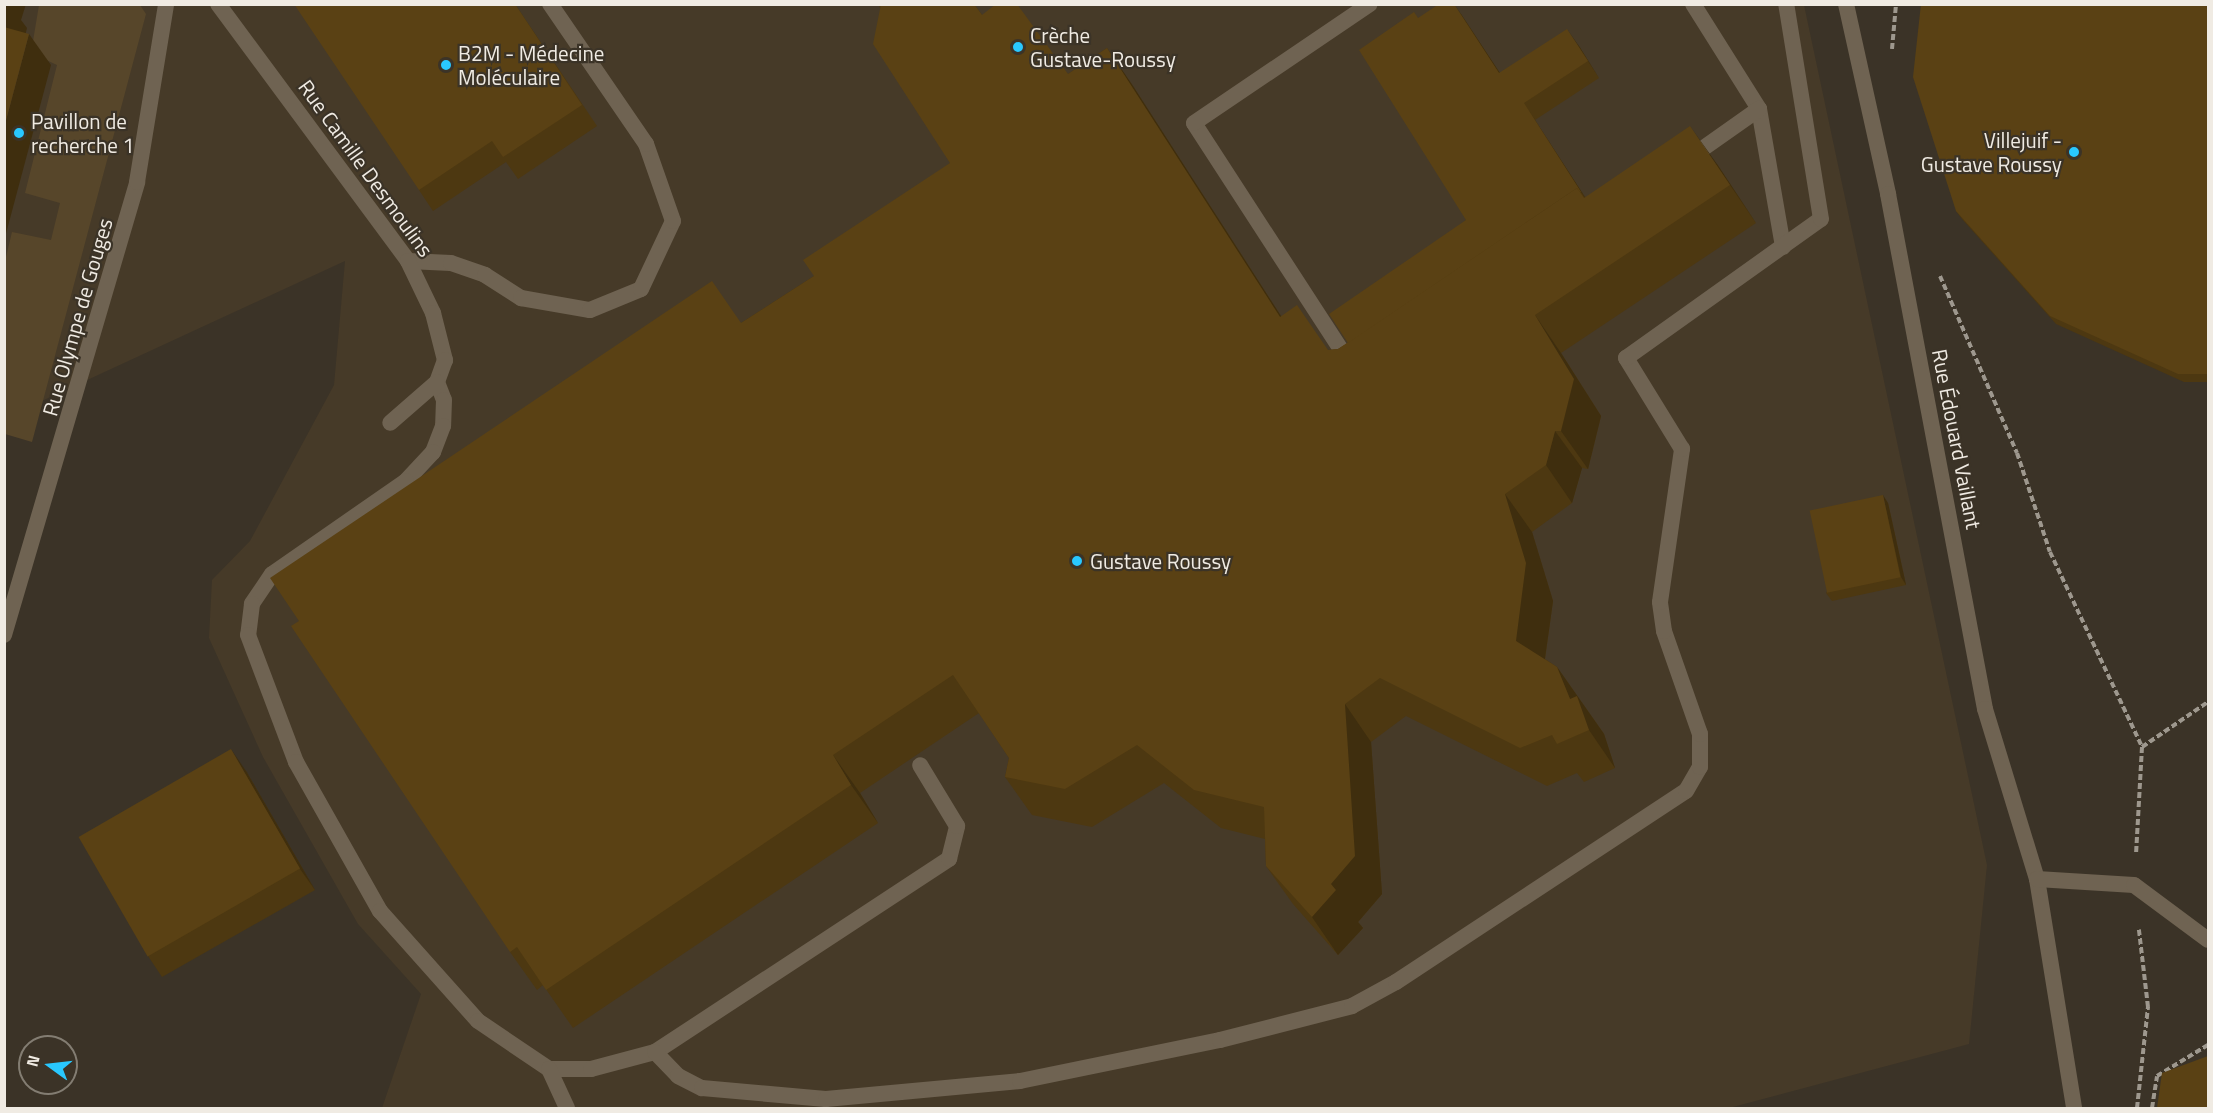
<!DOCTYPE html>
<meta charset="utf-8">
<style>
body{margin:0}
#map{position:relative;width:2213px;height:1113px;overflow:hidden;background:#3b3327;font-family:"Titillium Web",sans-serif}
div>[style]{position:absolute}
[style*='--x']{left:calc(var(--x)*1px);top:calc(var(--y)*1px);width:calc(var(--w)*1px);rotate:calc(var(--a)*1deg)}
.built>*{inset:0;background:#463a28}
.green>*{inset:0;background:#57462a}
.path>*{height:4px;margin-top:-2px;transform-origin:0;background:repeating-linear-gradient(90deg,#9e988e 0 6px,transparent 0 9px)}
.service>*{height:16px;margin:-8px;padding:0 8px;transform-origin:8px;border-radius:8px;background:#6f6352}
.minor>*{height:16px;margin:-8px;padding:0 8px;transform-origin:8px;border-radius:8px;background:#6f6352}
.wall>*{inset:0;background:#4d3811}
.shaded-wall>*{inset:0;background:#3f2e0e}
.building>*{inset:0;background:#5a4114;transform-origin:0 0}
.dots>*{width:16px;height:16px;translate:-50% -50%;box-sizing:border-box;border:3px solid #3b3327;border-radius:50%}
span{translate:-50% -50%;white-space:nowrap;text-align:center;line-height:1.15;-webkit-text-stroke:4.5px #3b3327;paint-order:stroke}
.poi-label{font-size:21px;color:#f0ebe3}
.left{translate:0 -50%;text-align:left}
.right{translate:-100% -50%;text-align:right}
.street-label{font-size:21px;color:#f0ebe3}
.frame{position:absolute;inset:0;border:6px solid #f0ebe3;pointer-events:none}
.north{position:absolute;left:18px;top:1035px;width:60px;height:60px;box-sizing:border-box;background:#3b3327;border:2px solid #837d72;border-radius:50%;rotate:285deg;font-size:16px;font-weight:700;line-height:24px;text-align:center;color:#f0ebe3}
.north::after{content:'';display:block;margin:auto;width:21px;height:27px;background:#29c8ff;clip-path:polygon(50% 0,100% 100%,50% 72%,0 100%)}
</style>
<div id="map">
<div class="built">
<div style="clip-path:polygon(4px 5px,1804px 5px,1987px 865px,1969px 1044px,1729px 1108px,382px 1108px,421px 994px,358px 924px,263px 757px,209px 638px,212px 580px,250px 541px,334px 385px,345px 261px,5px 418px)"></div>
</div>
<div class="green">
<div style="clip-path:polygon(39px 5px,140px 5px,146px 14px,32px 442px,5px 434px,5px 261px,12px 232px,51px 240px,60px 203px,25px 193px,57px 65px,31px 53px)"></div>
</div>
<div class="path">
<div style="--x:1892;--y:49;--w:45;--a:-84.9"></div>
<div style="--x:1940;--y:276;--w:193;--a:66.5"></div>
<div style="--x:2017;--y:453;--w:104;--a:71.6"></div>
<div style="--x:2050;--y:552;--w:216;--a:64.7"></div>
<div style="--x:2142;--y:747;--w:107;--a:93.2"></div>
<div style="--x:2142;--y:747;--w:80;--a:-34.3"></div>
<div style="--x:2137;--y:1108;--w:102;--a:-83.8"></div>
<div style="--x:2148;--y:1007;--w:78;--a:-96.7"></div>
<div style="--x:2152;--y:1108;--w:32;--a:-81"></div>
<div style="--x:2157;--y:1076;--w:60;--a:-31.3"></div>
</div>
<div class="service">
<div style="--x:1693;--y:4;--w:124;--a:57.8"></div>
<div style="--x:1759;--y:109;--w:140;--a:80.1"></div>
<div style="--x:1688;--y:159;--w:87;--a:-35.2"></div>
<div style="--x:408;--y:261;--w:43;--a:2.7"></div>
<div style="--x:451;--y:263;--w:36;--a:19"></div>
<div style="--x:485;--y:275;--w:43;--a:32.6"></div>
<div style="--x:521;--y:298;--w:70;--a:9.9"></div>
<div style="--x:590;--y:310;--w:55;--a:-22.4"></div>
<div style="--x:641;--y:289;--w:75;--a:-64.8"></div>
<div style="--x:673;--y:221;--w:82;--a:-109.3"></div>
<div style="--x:646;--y:144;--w:170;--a:-124.4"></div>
<div style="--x:1351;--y:365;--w:288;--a:-123"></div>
<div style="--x:1194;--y:123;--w:212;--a:-34.1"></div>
<div style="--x:437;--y:382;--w:19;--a:69"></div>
<div style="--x:444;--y:400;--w:26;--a:92"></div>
<div style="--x:443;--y:426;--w:28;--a:111"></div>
<div style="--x:433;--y:452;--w:40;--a:133"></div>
<div style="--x:406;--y:481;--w:163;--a:145.2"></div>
<div style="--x:272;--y:574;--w:36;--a:124"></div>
<div style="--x:252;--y:604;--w:31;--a:97"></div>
<div style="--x:248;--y:635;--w:136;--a:69.3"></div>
<div style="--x:296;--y:762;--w:171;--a:60.6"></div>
<div style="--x:380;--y:911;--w:147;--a:48.3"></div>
<div style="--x:478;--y:1021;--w:86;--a:34.1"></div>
<div style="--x:549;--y:1069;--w:42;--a:0"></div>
<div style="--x:591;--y:1069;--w:66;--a:-14.9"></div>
<div style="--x:655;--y:1052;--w:352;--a:-33.3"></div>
<div style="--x:949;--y:859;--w:34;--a:-76"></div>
<div style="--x:957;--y:826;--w:71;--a:-121.2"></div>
<div style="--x:655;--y:1052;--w:33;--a:46"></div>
<div style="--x:678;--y:1076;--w:27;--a:27"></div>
<div style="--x:702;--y:1088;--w:124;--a:5.1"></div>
<div style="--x:826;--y:1099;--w:195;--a:-5.3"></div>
<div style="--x:1020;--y:1081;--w:204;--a:-11.6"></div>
<div style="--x:1220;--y:1040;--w:136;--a:-14.4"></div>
<div style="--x:1352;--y:1006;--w:50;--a:-28.6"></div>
<div style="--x:1396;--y:982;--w:347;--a:-33.4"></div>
<div style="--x:1686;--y:791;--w:28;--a:-60"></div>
<div style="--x:1700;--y:767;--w:33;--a:-90"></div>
<div style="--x:1700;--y:734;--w:109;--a:-109.3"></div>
<div style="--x:1664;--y:631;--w:29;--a:-98"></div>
<div style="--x:1660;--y:602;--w:155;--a:-81.8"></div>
<div style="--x:1682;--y:449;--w:107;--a:-121.6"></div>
<div style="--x:1626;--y:358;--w:239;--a:-35.5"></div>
<div style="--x:1821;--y:219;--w:218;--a:-99.2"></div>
<div style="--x:549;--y:1069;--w:43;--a:65.2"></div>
</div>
<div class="minor">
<div style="--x:218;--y:4;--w:320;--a:53.5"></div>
<div style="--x:408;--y:261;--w:58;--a:64.3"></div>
<div style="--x:433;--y:313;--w:49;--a:75.7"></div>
<div style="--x:445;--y:360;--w:23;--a:110"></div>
<div style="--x:437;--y:382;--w:62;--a:138.9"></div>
<div style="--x:1846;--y:4;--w:195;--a:77.5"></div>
<div style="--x:1888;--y:194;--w:524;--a:79.33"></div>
<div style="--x:1985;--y:709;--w:178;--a:73"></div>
<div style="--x:2037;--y:879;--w:232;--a:80.8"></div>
<div style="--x:4;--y:635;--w:472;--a:-73.6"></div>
<div style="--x:137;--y:182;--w:180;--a:-80.7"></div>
<div style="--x:2037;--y:879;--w:97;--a:3.5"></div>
<div style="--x:2134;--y:885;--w:92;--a:36.6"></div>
</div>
<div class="wall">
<div style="clip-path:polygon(515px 4px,597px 126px,518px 179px,506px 162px,433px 211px,419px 190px)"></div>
<div style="clip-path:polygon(878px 4px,974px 4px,982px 15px,1068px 74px,1107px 48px,1133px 86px,1281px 316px,1328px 350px,1338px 349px,1348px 343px,1466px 220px,1418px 18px,1461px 14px,1500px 73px,1579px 46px,1599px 78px,1535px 120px,1585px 197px,1717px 164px,1756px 223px,1561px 353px,1601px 416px,1588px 469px,1582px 468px,1572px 503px,1532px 532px,1553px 601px,1545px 659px,1557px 667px,1604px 734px,1615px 768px,1584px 782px,1577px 773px,1547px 786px,1406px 716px,1371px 742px,1382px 894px,1358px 922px,1363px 928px,1338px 955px,1293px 904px,1266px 866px,1265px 839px,1221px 828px,1164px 783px,1092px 827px,1032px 815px,1005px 777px,1009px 758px,979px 713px,860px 793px,878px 823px,573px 1028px,543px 985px,537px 990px,510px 952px,741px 323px,814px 276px,950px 163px,880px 8px)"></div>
<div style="clip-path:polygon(2208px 4px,2208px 382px,2184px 382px,2056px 324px,1962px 219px,1956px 211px)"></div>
<div style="clip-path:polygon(1888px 503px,1906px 585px,1832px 601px,1826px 593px)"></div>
<div style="clip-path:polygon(246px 771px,315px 890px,162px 977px,148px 956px)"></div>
</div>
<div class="shaded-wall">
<div style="clip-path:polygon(4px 4px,26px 4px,21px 20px,27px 28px,20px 56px,4px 34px)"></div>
<div style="clip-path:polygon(1454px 4px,1461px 14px,1511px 90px,1499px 73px)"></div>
<div style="clip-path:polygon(1567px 29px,1579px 46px,1599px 78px,1588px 61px)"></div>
<div style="clip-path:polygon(29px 34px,51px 65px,4px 241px,4px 128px)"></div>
<div style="clip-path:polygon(1107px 48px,1133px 86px,1306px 355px,1280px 317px)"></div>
<div style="clip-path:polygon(1524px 103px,1535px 120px,1592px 208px,1581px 192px)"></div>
<div style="clip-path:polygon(1690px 126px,1717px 164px,1756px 223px,1730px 185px)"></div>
<div style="clip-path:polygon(1535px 315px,1561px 353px,1601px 416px,1588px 469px,1561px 431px)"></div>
<div style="clip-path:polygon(1555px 431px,1582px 468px,1572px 503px,1546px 465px)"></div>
<div style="clip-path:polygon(1505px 494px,1532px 532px,1553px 601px,1542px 679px,1516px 641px)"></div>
<div style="clip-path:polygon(1883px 495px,1888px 503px,1906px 585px,1901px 577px)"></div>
<div style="clip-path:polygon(1557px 667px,1604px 734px,1615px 768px,1589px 730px,1570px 699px)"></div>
<div style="clip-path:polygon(1345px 704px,1371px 742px,1382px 894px,1358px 922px,1363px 928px,1338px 955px,1312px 917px)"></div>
<div style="clip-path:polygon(231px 749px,246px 771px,315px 890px,300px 869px)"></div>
<div style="clip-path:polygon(833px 755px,860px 793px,878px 823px,851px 785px)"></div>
</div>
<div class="building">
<div style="clip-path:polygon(294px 4px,515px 4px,582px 105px,503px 157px,492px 141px,419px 190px)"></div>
<div style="clip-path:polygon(881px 4px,974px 4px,982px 15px,996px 4px,1017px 4px,1068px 74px,1107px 48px,1280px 317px,1297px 305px,1328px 350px,1338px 349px,1577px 188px,1584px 198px,1690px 126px,1730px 185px,1535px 315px,1574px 379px,1561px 431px,1555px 431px,1546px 465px,1505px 494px,1526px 563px,1516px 641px,1557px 667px,1570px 699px,1577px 696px,1589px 730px,1557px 744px,1552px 735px,1520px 748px,1380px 678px,1345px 704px,1355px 856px,1331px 884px,1336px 890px,1312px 917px,1266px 866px,1264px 807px,1194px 790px,1137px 745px,1065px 789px,1005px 777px,1009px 758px,953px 675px,833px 755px,851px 785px,546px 990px,517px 947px,510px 952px,291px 626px,299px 621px,270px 578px,712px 281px,741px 323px,814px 276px,803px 260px,950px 163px,873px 44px)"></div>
<div style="clip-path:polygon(1439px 4px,1454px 4px,1499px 73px,1567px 29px,1588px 61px,1524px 103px,1581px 192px,1580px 192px,1577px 188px,1348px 343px,1329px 314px,1466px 220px,1359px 50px,1414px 12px,1418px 18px)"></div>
<div style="clip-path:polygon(1921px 4px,2208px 4px,2208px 374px,2178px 374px,2050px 316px,1956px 211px,1913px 77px)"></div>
<div style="clip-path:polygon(4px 27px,29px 34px,4px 128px)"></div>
<div style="left:1883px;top:495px;width:84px;height:75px;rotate:78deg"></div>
<div style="left:231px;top:749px;width:138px;height:176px;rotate:60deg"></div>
<div style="clip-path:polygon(2208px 1056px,2208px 1108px,2157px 1108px,2162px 1073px)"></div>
</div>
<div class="dots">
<div style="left:1018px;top:47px;background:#29c8ff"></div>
<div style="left:446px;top:65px;background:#29c8ff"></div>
<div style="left:19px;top:133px;background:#29c8ff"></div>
<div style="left:2074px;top:152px;background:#29c8ff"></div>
<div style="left:1077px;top:561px;background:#29c8ff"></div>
</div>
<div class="poi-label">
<span class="left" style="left:1030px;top:47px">Crèche<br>Gustave-Roussy</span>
<span class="left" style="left:458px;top:65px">B2M - Médecine<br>Moléculaire</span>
<span class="left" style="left:31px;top:133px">Pavillon de<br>recherche 1</span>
<span class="right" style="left:2062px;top:152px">Villejuif -<br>Gustave Roussy</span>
<span class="left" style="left:1090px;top:561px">Gustave Roussy</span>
</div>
<div class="street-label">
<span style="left:366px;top:168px;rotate:54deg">Rue Camille Desmoulins</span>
<span style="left:77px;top:317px;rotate:-74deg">Rue Olympe de Gouges</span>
<span style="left:1957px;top:439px;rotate:79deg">Rue Édouard Vaillant</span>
</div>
<div class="frame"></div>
<div class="north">N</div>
</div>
